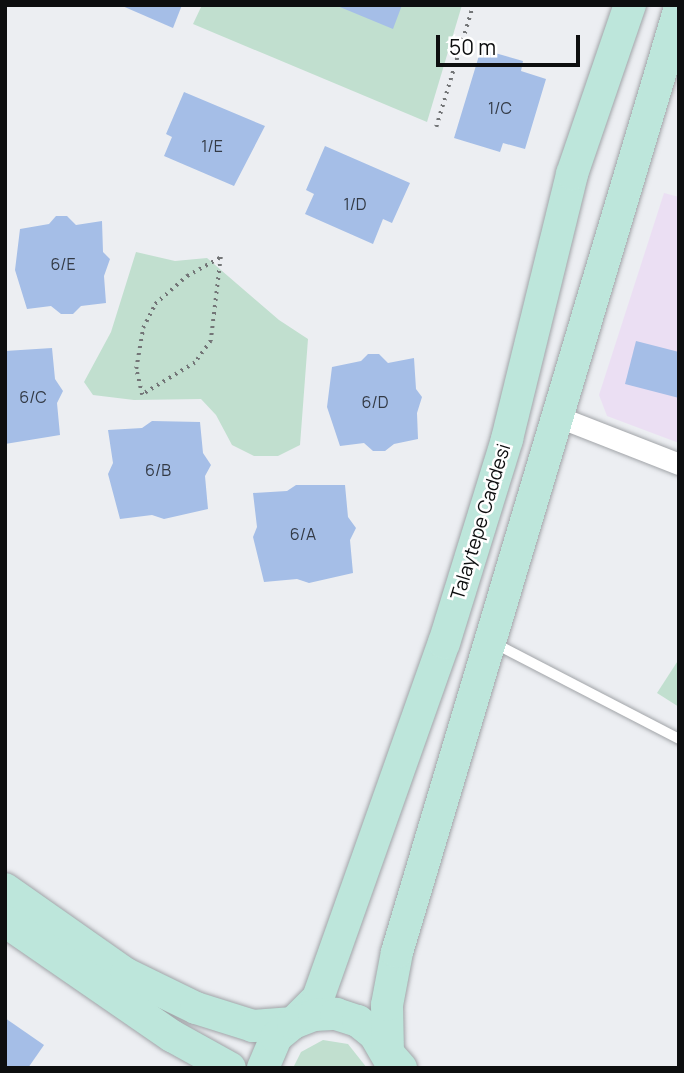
<!DOCTYPE html>
<style>
body{margin:0}
#map{position:relative;width:684px;height:1073px;overflow:hidden;background:#eceef2;font-family:Manrope,sans-serif}
div>[style]{position:absolute}
[style*='--x']{left:calc(var(--x)*1px);top:calc(var(--y)*1px);width:calc(var(--w)*1px);rotate:calc(var(--a)*1deg)}
.education>*{inset:0;background:#ebdff3}
.green>*{inset:0;background:#c1dfcf}
.building>*{inset:0;background:#a5bee7}
.path>*{height:3.5px;margin-top:-1.75px;transform-origin:0;background:repeating-linear-gradient(90deg,#737577 0 2px,transparent 0 7px)}
.roads{filter:drop-shadow(0 0 2px #a1a4a8) drop-shadow(0 0 2px #a1a4a8)}
.service>*{height:10px;margin:-5px;padding:0 5px;transform-origin:5px;border-radius:5px;background:#fff}
.minor>*{height:21px;margin:-10.5px;padding:0 10.5px;transform-origin:10.5px;border-radius:10.5px;background:#fff}
.secondary>*{height:32px;margin:-16px;padding:0 16px;transform-origin:16px;border-radius:16px;background:#bde6db}
span{translate:-50% -50%;white-space:nowrap;text-align:center;line-height:1.15;-webkit-text-stroke:5px #fff;paint-order:stroke}
.number-label{font-size:16px;color:#333a45}
.number-label span{-webkit-text-stroke-width:0}
.street-label{font-size:19px;color:#0d0e0f}
.frame{position:absolute;inset:0;border:7px solid #0d0e0f;pointer-events:none}
.scale{position:absolute;left:436px;top:35px;width:144px;height:32px;box-sizing:border-box;border:4px solid #0d0e0f;border-top:0;padding-left:9px;font-size:21px;line-height:24px;white-space:nowrap;color:#0d0e0f;-webkit-text-stroke:5px #fff;paint-order:stroke}
</style>
<div id="map">
<div class="education">
<div style="clip-path:polygon(664px 193px,679px 197px,679px 443px,607px 416px,599px 395px)"></div>
</div>
<div class="green">
<div style="clip-path:polygon(202px 5px,462px 5px,427px 122px,193px 24px)"></div>
<div style="clip-path:polygon(136px 252px,175px 261px,207px 258px,279px 320px,308px 339px,300px 445px,278px 456px,254px 456px,232px 445px,216px 415px,201px 399px,134px 400px,93px 395px,84px 382px,111px 332px)"></div>
<div style="clip-path:polygon(679px 659px,679px 707px,657px 693px)"></div>
<div style="clip-path:polygon(323px 1040px,348px 1044px,367px 1068px,293px 1068px,301px 1052px)"></div>
</div>
<div class="building">
<div style="clip-path:polygon(120px 5px,182px 5px,173px 28px)"></div>
<div style="clip-path:polygon(335px 5px,402px 5px,393px 29px)"></div>
<div style="clip-path:polygon(481px 49px,523px 61px,521px 71px,546px 79px,525px 149px,503px 143px,500px 152px,454px 138px)"></div>
<div style="clip-path:polygon(184px 92px,265px 126px,234px 186px,164px 156px,172px 137px,166px 134px)"></div>
<div style="clip-path:polygon(325px 146px,410px 183px,392px 223px,383px 219px,373px 244px,305px 214px,314px 194px,306px 190px)"></div>
<div style="clip-path:polygon(56px 216px,67px 216px,76px 225px,102px 221px,103px 252px,110px 259px,104px 276px,106px 303px,81px 306px,73px 314px,61px 314px,51px 306px,27px 309px,15px 270px,20px 229px,49px 224px)"></div>
<div style="clip-path:polygon(636px 341px,679px 352px,679px 398px,625px 384px)"></div>
<div style="clip-path:polygon(52px 348px,55px 379px,63px 391px,57px 403px,60px 435px,5px 444px,5px 351px)"></div>
<div style="clip-path:polygon(368px 354px,379px 354px,388px 363px,414px 358px,416px 389px,422px 397px,417px 413px,418px 439px,394px 444px,385px 451px,373px 451px,364px 443px,340px 446px,327px 407px,332px 367px,361px 361px)"></div>
<div style="clip-path:polygon(152px 421px,200px 422px,203px 453px,211px 465px,205px 476px,208px 509px,164px 519px,152px 515px,120px 519px,108px 474px,113px 463px,108px 430px,142px 428px)"></div>
<div style="clip-path:polygon(296px 485px,345px 485px,348px 517px,356px 528px,350px 540px,353px 573px,309px 583px,297px 579px,264px 582px,253px 537px,257px 527px,253px 493px,287px 491px)"></div>
<div style="clip-path:polygon(5px 1018px,44px 1045px,28px 1068px,5px 1068px)"></div>
</div>
<div class="path">
<div style="--x:436;--y:127;--w:127;--a:-73.1"></div>
<div style="--x:221;--y:257;--w:85;--a:96.8"></div>
<div style="--x:211;--y:341;--w:27;--a:126"></div>
<div style="--x:195;--y:363;--w:62;--a:148.9"></div>
<div style="--x:142;--y:395;--w:27;--a:-103"></div>
<div style="--x:136;--y:369;--w:42;--a:-80.3"></div>
<div style="--x:143;--y:328;--w:27;--a:-63"></div>
<div style="--x:155;--y:304;--w:43;--a:-41.2"></div>
<div style="--x:187;--y:276;--w:39;--a:-29"></div>
</div>
<div class="roads">
<div class="service">
<div style="--x:492;--y:642;--w:211;--a:27.4"></div>
</div>
<div class="minor">
<div style="--x:559;--y:417;--w:129;--a:21.4"></div>
</div>
<div class="secondary">
<div style="--x:5;--y:889;--w:148;--a:35.1"></div>
<div style="--x:126;--y:974;--w:78;--a:25.9"></div>
<div style="--x:196;--y:1008;--w:60;--a:17.5"></div>
<div style="--x:253;--y:1026;--w:40;--a:-4.3"></div>
<div style="--x:293;--y:1023;--w:35;--a:-45"></div>
<div style="--x:318;--y:998;--w:377;--a:-70.5"></div>
<div style="--x:444;--y:643;--w:214;--a:-72.8"></div>
<div style="--x:507;--y:439;--w:273;--a:-76.2"></div>
<div style="--x:572;--y:174;--w:179;--a:-71.1"></div>
<div style="--x:5;--y:921;--w:203;--a:34.6"></div>
<div style="--x:172;--y:1036;--w:66;--a:28.9"></div>
<div style="--x:263;--y:1068;--w:34;--a:-67"></div>
<div style="--x:276;--y:1037;--w:22;--a:-39"></div>
<div style="--x:293;--y:1023;--w:22;--a:-21"></div>
<div style="--x:314;--y:1015;--w:22;--a:-3"></div>
<div style="--x:336;--y:1014;--w:23;--a:18"></div>
<div style="--x:358;--y:1021;--w:22;--a:39"></div>
<div style="--x:375;--y:1035;--w:28;--a:60"></div>
<div style="--x:401;--y:1068;--w:20;--a:-131"></div>
<div style="--x:388;--y:1053;--w:48;--a:-91.2"></div>
<div style="--x:387;--y:1005;--w:54;--a:-79.3"></div>
<div style="--x:397;--y:952;--w:982;--a:-73.32"></div>
</div>
</div>
<div class="number-label">
<span style="left:500px;top:108px">1/C</span>
<span style="left:212px;top:146px">1/E</span>
<span style="left:355px;top:204px">1/D</span>
<span style="left:63px;top:264px">6/E</span>
<span style="left:33px;top:397px">6/C</span>
<span style="left:375px;top:402px">6/D</span>
<span style="left:158px;top:470px">6/B</span>
<span style="left:303px;top:534px">6/A</span>
</div>
<div class="street-label">
<span style="left:481px;top:522px;rotate:-73deg">Talaytepe Caddesi</span>
</div>
<div class="frame"></div>
<div class="scale">50 m</div>
</div>
